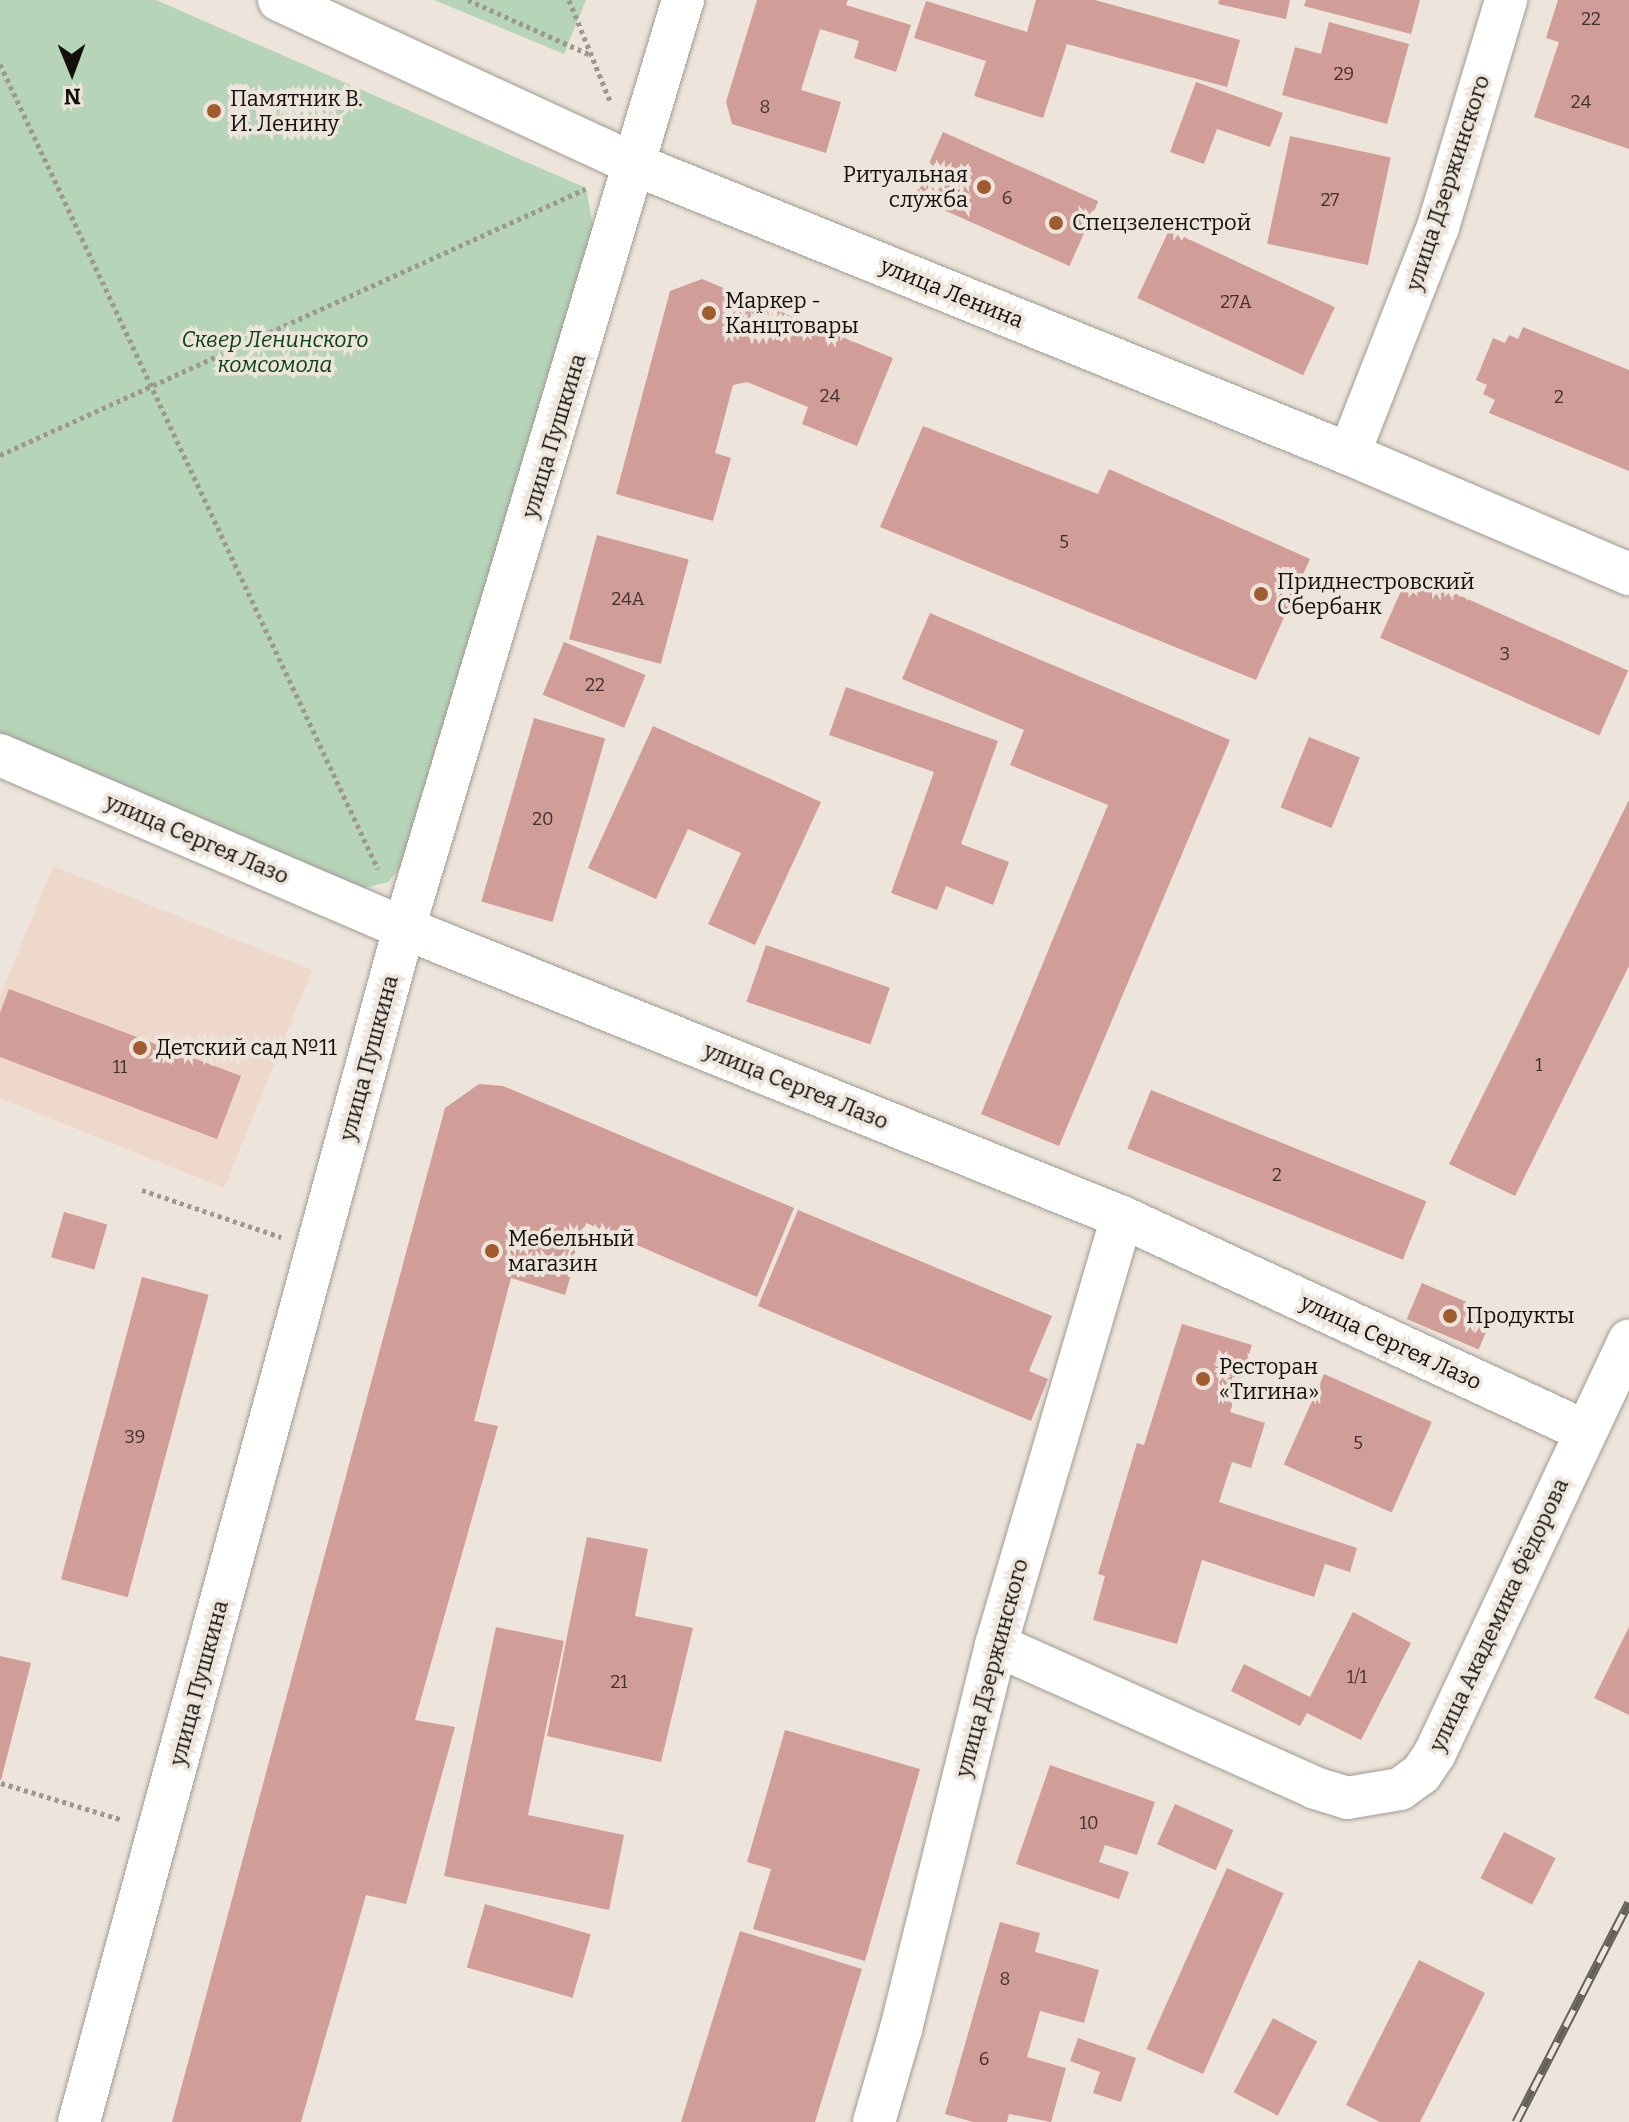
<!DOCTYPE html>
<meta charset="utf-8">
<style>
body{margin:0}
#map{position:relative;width:1629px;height:2122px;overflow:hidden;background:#ede5db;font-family:Bitter,serif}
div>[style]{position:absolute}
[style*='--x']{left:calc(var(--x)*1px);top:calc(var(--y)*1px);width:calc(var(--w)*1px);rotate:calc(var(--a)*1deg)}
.education>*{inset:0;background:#eed7cb}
.green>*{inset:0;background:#b5d4b8}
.building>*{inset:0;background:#d09d98;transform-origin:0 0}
.path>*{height:5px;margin-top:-2.5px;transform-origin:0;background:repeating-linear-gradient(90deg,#9d978f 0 4px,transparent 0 8px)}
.roads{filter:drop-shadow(0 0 2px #a29b91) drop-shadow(0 0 2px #a29b91)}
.street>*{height:42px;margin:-21px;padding:0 21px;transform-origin:21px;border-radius:21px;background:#fff}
.rail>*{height:9px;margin-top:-4.5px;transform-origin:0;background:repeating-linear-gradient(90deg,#ede5db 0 18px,#645f59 0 36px);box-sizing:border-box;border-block:2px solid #645f59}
.dots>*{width:22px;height:22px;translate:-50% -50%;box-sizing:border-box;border:4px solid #ede5db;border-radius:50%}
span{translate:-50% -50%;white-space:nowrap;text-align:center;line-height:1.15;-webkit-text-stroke:7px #ede5db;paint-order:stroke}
.number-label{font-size:18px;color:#42322f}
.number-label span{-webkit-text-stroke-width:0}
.poi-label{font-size:22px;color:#120f0c}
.left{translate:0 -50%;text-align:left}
.right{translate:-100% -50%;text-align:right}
.street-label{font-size:22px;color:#120f0c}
.park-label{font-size:22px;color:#064319;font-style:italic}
.north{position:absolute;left:32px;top:32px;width:80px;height:80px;-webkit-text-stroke:6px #ede5db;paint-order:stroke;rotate:179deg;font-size:22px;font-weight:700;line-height:32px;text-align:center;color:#120f0c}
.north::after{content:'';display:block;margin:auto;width:28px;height:36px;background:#120f0c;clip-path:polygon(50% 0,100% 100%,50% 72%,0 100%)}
</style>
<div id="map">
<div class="education">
<div style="clip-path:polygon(53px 866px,312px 970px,224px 1188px,0 1098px,0 997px)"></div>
</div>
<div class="green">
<div style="clip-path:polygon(0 0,156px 0,586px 188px,595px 237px,404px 863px,388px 882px,364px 888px,329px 883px,0 742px)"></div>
<div style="clip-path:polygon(434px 0,586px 0,564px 54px)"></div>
</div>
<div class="building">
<div style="clip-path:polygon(757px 0,848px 0,846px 5px,911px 25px,896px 72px,854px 58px,859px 41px,820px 29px,801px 90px,841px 102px,826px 153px,732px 124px,726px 102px)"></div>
<div style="clip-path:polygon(1036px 0,1095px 0,1240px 40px,1227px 87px,1067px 44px,1043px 118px,974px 96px,986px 61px,914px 38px,926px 1px,1027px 32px)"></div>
<div style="clip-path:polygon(1219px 0,1290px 0,1286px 19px,1218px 4px)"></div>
<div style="clip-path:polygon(1306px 0,1420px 0,1411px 34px,1304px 6px)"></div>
<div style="clip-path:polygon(1558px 0,1629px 0,1629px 149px,1534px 117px,1559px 42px,1546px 38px)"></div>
<div style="clip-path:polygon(1329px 22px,1409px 44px,1387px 124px,1282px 95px,1295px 47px,1321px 54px)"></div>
<div style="clip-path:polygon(1196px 82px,1283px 113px,1270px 147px,1217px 129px,1204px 164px,1170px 152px)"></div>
<div style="left:943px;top:132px;width:170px;height:71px;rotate:24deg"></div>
<div style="left:1290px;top:136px;width:103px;height:110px;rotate:12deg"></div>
<div style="left:1169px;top:230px;width:183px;height:75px;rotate:25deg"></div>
<div style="clip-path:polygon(702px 279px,893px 358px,857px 446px,802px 424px,808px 407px,747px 382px,733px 385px,715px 453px,731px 458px,713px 521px,616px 494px,670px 291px)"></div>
<div style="clip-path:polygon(1523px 327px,1629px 370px,1629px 471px,1489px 413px,1495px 400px,1483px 394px,1487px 385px,1476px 380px,1493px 338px,1505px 343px,1509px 335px,1518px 339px)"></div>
<div style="clip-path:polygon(923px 426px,1098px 494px,1109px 469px,1310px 559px,1256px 680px,880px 527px)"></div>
<div style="left:597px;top:535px;width:95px;height:108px;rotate:15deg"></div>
<div style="left:1409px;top:573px;width:240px;height:71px;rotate:24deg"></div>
<div style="clip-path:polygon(930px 613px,1230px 740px,1059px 1146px,981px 1114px,1108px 805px,1010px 765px,1024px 730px,902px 679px)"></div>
<div style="left:564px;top:642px;width:88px;height:57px;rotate:22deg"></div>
<div style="clip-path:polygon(846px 687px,998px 741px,961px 844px,1009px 862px,993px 905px,946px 886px,937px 910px,891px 893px,934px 772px,829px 735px)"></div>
<div style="left:534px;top:718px;width:74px;height:191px;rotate:16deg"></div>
<div style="clip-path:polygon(653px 726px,821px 802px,755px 945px,708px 924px,741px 853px,688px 829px,656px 899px,588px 868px)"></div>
<div style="left:1309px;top:737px;width:55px;height:76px;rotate:22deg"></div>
<div style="clip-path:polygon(1629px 800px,1629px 966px,1515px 1196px,1449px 1164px)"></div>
<div style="left:766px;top:945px;width:131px;height:60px;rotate:19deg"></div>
<div style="clip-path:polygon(9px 989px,241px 1076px,217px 1139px,0 1057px,0 1013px)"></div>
<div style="clip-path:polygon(479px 1084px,503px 1086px,794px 1208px,757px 1297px,586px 1223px,565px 1295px,511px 1278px,474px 1421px,498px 1426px,415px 1720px,455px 1727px,406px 1904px,366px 1895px,301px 2122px,172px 2122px,445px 1108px)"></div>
<div style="left:1151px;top:1090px;width:297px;height:63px;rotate:22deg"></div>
<div style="clip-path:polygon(798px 1210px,1052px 1316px,1029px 1371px,1048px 1379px,1031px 1421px,758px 1306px)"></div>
<div style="left:64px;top:1212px;width:45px;height:47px;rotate:16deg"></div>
<div style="left:142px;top:1277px;width:69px;height:313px;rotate:15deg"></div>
<div style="left:1422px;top:1283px;width:78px;height:39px;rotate:23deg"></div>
<div style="clip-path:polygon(1182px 1324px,1252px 1345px,1230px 1412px,1265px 1423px,1251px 1468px,1232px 1462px,1219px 1502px,1357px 1548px,1350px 1572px,1325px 1564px,1314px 1597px,1202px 1560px,1177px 1644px,1093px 1620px,1105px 1576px,1098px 1574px,1137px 1443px,1144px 1445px)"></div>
<div style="left:1324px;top:1374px;width:118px;height:99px;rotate:24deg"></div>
<div style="clip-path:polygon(587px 1537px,648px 1549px,635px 1616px,693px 1628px,661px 1762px,547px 1736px)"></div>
<div style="clip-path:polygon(1353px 1612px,1411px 1643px,1361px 1740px,1307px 1713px,1300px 1726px,1231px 1691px,1244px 1664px,1310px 1697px)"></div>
<div style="clip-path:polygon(496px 1627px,564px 1641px,528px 1815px,624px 1835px,609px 1910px,444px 1876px)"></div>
<div style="clip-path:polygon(1629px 1627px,1629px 1715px,1594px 1698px)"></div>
<div style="clip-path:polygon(0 1656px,31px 1663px,1px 1780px,0 1780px)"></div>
<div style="clip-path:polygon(785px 1730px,920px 1769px,865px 1961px,753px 1929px,771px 1869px,747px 1862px)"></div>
<div style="clip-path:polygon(1050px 1765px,1155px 1802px,1137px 1855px,1105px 1845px,1099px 1862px,1129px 1872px,1119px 1899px,1016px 1864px)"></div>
<div style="left:1175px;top:1804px;width:64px;height:44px;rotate:24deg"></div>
<div style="left:1504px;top:1832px;width:58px;height:52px;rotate:27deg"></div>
<div style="left:1227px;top:1868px;width:62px;height:198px;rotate:24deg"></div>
<div style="left:485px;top:1904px;width:110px;height:66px;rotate:16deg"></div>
<div style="clip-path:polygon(1000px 1922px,1040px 1933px,1035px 1952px,1099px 1970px,1084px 2023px,1040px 2011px,1027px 2057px,1066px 2068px,1051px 2122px,1009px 2114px,1007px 2122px,973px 2122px,945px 2114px)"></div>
<div style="clip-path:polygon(740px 1931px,862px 1969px,815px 2122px,681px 2122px)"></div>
<div style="clip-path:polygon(1419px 1960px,1485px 1993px,1420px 2122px,1380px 2122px,1346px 2105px)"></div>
<div style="left:1273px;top:2018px;width:50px;height:84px;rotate:28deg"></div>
<div style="clip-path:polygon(1078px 2038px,1136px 2058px,1121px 2102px,1093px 2093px,1100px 2072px,1070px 2061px)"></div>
</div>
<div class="path">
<div style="--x:468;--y:0;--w:135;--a:24.1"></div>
<div style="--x:569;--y:0;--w:109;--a:67.9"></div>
<div style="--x:0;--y:64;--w:889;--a:64.85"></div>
<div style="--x:0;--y:455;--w:643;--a:-24.45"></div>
<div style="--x:142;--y:1190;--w:147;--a:18.7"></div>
<div style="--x:1;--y:1783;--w:127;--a:16.9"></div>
</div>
<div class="roads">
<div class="street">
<div style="--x:279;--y:0;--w:393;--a:24.8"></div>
<div style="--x:636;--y:165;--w:769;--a:22.06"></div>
<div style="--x:1349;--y:454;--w:305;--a:23.2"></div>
<div style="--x:1349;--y:454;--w:244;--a:-68.6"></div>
<div style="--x:1438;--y:227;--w:237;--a:-73.3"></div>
<div style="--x:0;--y:755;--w:439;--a:23.2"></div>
<div style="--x:404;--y:928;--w:774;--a:21.93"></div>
<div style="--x:1122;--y:1217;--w:510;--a:24.81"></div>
<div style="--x:996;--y:1645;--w:350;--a:24.1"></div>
<div style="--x:1315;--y:1788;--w:34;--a:17"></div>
<div style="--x:1347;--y:1798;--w:54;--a:-9.6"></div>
<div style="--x:1400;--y:1789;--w:26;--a:-36"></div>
<div style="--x:1421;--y:1774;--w:25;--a:-56"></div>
<div style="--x:1435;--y:1753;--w:456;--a:-64.8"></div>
<div style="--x:79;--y:2122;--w:1237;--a:-74.77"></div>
<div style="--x:404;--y:928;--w:969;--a:-73.27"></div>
<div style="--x:874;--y:2122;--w:97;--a:-73.8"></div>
<div style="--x:901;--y:2029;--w:396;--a:-76.1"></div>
<div style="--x:996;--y:1645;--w:446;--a:-73.6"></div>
</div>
</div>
<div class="rail">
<div style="--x:1516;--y:2122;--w:247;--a:-62.8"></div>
</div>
<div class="dots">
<div style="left:214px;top:111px;background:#a05b2e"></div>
<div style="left:984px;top:187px;background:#a05b2e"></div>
<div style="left:1056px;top:223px;background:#a05b2e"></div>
<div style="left:709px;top:313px;background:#a05b2e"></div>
<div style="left:1261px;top:594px;background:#a05b2e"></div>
<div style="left:140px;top:1048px;background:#a05b2e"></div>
<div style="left:492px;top:1251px;background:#a05b2e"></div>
<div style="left:1450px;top:1316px;background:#a05b2e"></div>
<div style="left:1203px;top:1379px;background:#a05b2e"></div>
</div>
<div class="number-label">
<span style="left:1591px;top:19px">22</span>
<span style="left:1344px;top:74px">29</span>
<span style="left:1581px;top:102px">24</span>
<span style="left:765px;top:107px">8</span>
<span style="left:1007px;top:198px">6</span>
<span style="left:1330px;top:200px">27</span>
<span style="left:1236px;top:302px">27А</span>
<span style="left:830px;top:396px">24</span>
<span style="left:1559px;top:397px">2</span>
<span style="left:1064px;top:542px">5</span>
<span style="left:628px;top:599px">24А</span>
<span style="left:1505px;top:654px">3</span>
<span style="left:595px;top:685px">22</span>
<span style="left:543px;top:819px">20</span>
<span style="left:1539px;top:1065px">1</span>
<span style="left:120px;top:1067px">11</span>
<span style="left:1277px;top:1175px">2</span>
<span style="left:135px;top:1437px">39</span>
<span style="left:1358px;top:1443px">5</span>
<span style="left:1357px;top:1677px">1/1</span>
<span style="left:619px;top:1682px">21</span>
<span style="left:1089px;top:1823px">10</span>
<span style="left:1005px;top:1979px">8</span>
<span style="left:984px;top:2059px">6</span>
</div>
<div class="poi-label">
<span class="left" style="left:230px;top:111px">Памятник В.<br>И. Ленину</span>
<span class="right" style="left:968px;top:187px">Ритуальная<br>служба</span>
<span class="left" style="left:1072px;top:223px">Спецзеленстрой</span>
<span class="left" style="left:725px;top:313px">Маркер -<br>Канцтовары</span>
<span class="left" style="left:1277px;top:594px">Приднестровский<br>Сбербанк</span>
<span class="left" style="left:156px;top:1048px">Детский сад №11</span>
<span class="left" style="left:508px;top:1251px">Мебельный<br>магазин</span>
<span class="left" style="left:1466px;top:1316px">Продукты</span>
<span class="left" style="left:1219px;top:1379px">Ресторан<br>«Тигина»</span>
</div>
<div class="street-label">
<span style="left:1448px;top:183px;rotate:-72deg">улица Дзержинского</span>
<span style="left:952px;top:293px;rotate:22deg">улица Ленина</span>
<span style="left:554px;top:436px;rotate:-73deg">улица Пушкина</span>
<span style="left:197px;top:839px;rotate:23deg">улица Сергея Лазо</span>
<span style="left:369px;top:1058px;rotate:-75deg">улица Пушкина</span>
<span style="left:796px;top:1086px;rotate:22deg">улица Сергея Лазо</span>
<span style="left:1391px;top:1342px;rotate:25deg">улица Сергея Лазо</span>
<span style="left:1499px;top:1615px;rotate:-65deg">улица Академика Фёдорова</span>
<span style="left:992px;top:1668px;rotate:-75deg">улица Дзержинского</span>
<span style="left:199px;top:1683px;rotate:-75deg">улица Пушкина</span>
</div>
<div class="park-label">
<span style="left:275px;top:352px">Сквер Ленинского<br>комсомола</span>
</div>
<div class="north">N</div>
</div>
